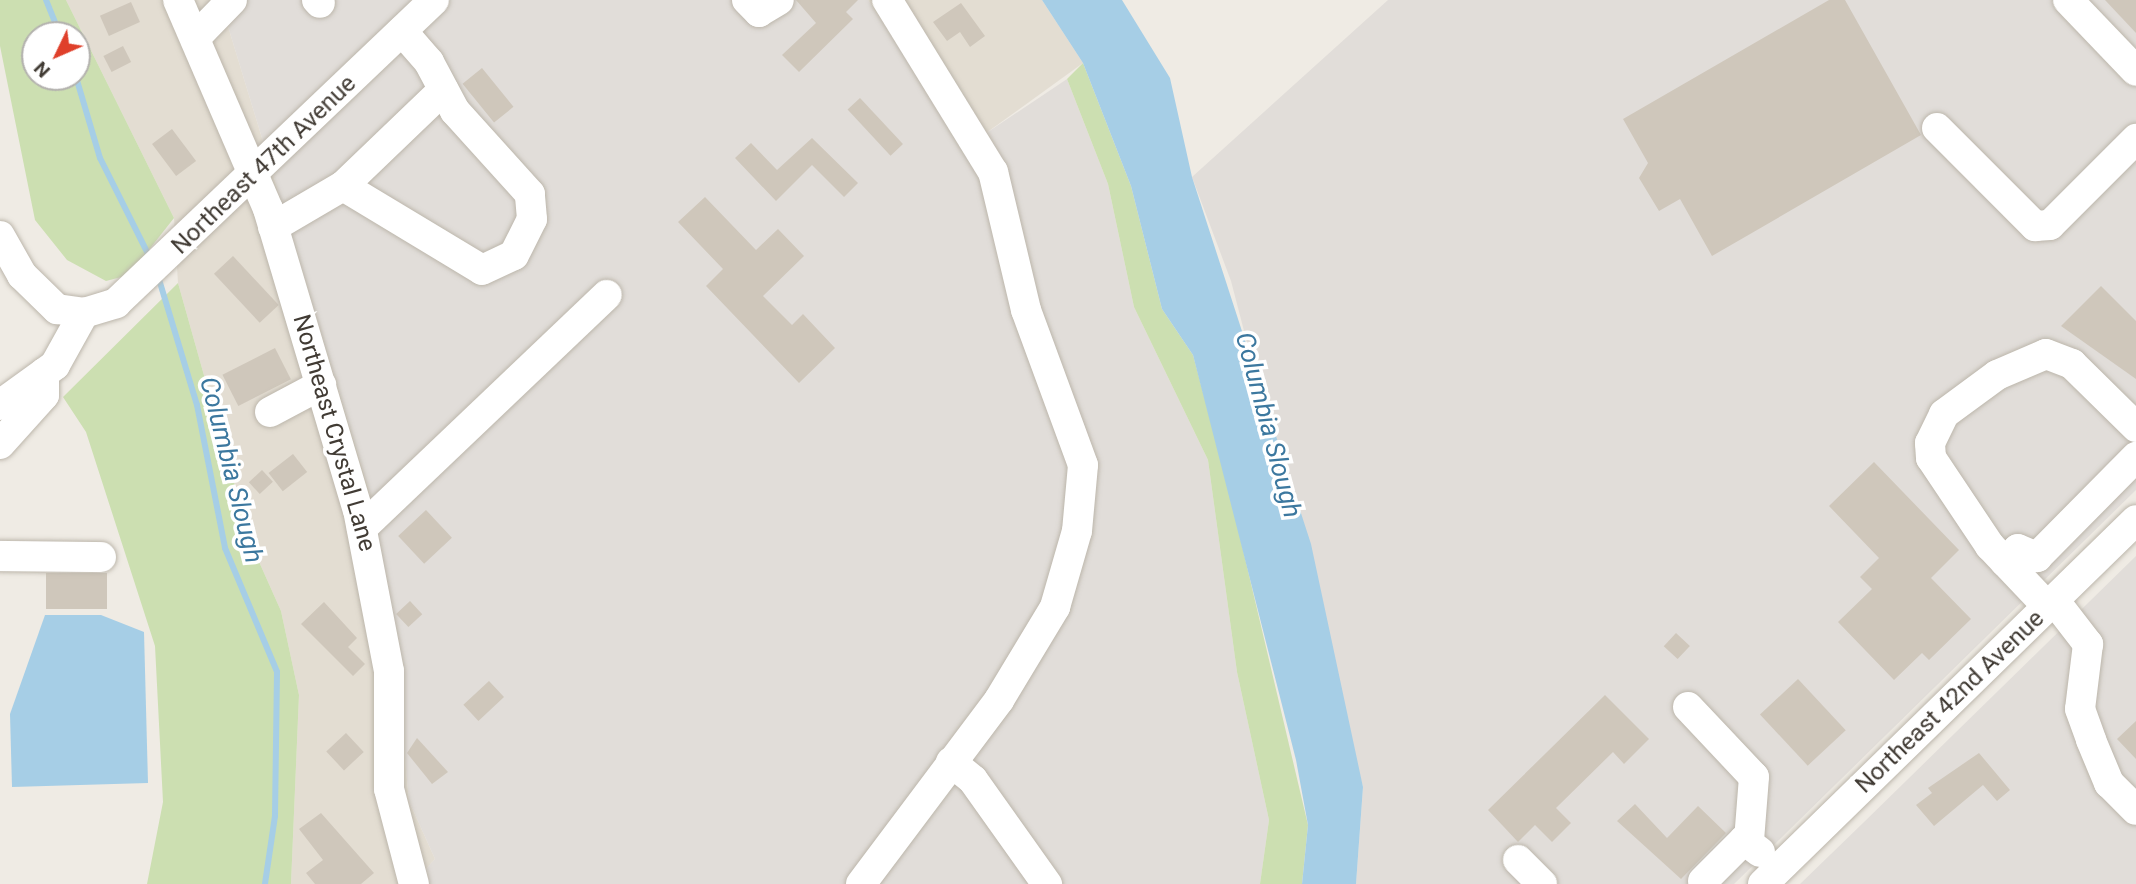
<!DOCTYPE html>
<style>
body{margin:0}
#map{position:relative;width:2136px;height:884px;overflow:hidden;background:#efebe4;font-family:Roboto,sans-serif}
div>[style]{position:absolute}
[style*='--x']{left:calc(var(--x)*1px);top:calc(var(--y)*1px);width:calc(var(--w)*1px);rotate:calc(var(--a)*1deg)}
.residential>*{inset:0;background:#e3ddd2}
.industrial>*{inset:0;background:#e1ddd9}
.green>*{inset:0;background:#ccdfb1}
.water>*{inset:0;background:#a6cee6}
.stream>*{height:6px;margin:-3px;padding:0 3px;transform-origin:3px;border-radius:3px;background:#a6cee6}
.building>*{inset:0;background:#cfc7bb;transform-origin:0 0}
.roads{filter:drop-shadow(0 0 2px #bcb6ab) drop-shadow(0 0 2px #bcb6ab)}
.minor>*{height:30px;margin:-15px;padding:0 15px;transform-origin:15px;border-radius:15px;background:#fff}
span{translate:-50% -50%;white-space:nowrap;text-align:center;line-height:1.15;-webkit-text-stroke:7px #fff;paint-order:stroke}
.street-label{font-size:24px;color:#413b34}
.water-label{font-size:26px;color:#3c789f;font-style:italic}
.north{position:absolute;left:21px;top:21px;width:70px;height:70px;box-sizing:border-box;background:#fff;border:2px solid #b3b1ae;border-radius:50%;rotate:226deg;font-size:19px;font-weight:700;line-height:28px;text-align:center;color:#413b34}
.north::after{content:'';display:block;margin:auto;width:24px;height:32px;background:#df402b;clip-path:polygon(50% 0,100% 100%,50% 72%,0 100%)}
</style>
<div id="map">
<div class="residential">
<div style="clip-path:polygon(66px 0,220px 0,369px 490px,392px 620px,409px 801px,435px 859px,418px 878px,423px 884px,291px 884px,299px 695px,281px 611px,252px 546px,178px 283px,174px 218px)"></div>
<div style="clip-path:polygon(868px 0,1042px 0,1083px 63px,964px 149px)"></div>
</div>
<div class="industrial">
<div style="clip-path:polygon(220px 0,868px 0,964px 148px,1067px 79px,1108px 184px,1134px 307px,1208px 460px,1237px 672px,1269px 820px,1260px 884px,423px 884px,418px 878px,435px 859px,409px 801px,392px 620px,369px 490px)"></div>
<div style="clip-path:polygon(1388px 0,2136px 0,2136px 490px,1734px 884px,1356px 884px,1363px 787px,1231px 281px,1192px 177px)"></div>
<div style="clip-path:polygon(2136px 556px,2136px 884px,1800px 884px,1862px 824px)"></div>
</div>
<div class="green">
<div style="clip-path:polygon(evenodd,0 0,66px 0,174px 218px,129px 275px,106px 281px,67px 260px,35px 220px,0 46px,0 0,35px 35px,77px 35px,77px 77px,35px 77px,35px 35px)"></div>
<div style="clip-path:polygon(1083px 63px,1131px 186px,1162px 309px,1193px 355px,1227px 482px,1308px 825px,1302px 884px,1260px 884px,1269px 820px,1237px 672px,1208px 460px,1134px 307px,1108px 184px,1067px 79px)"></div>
<div style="clip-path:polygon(178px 283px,252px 546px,281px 611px,299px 695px,291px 884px,147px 884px,163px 802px,155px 646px,86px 432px,63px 397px)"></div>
</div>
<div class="water">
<div style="clip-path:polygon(1042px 0,1122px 0,1170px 78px,1192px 177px,1311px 544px,1363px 787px,1356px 884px,1302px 884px,1308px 825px,1296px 760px,1193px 355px,1162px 309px,1131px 186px,1083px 63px)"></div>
<div style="clip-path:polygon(45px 615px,101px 615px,144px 632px,148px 783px,12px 787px,10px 714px)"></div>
</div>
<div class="stream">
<div style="--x:46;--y:0;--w:38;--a:68"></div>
<div style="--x:76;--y:77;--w:84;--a:73.5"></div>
<div style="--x:100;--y:158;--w:114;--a:63.4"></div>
<div style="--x:158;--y:276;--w:135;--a:73.2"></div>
<div style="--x:197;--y:405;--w:146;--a:78.9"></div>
<div style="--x:225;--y:548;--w:134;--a:67.2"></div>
<div style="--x:277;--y:672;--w:144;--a:90.8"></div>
<div style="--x:275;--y:816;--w:69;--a:98.4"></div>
</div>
<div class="building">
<div style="clip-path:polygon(796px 0,858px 0,846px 12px,853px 19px,799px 72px,782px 55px,816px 23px)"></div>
<div style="clip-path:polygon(1829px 0,1845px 0,1921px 135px,1712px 256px,1680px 199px,1659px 211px,1639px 178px,1648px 163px,1623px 119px)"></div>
<div style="clip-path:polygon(2105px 0,2136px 0,2136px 33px)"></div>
<div style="left:131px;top:2px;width:22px;height:34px;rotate:66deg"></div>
<div style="clip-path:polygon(961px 3px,985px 36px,970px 47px,960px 32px,947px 41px,933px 22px)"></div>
<div style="left:123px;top:46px;width:18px;height:22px;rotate:63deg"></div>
<div style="left:482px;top:68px;width:50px;height:25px;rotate:51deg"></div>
<div style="left:860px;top:98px;width:63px;height:17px;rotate:47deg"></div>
<div style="left:172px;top:129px;width:40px;height:25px;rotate:53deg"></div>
<div style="clip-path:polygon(812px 138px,858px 183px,844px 197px,812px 165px,776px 201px,735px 158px,751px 143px,777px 170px)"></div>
<div style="clip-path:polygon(705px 197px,756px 250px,778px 229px,804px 256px,763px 296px,792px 325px,803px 314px,835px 348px,799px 383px,706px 286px,723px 269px,678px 222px)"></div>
<div style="left:233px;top:256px;width:67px;height:26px;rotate:47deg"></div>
<div style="clip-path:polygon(2101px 286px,2136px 321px,2136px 379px,2061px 326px)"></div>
<div style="left:275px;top:348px;width:35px;height:59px;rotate:63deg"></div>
<div style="left:293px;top:454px;width:23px;height:31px;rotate:52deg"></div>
<div style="clip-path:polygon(1874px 462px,1959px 550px,1931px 578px,1971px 619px,1929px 660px,1922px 653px,1894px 680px,1838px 622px,1872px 589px,1860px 577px,1879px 558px,1829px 506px)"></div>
<div style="left:262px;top:470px;width:16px;height:18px;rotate:47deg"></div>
<div style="left:426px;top:510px;width:38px;height:38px;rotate:47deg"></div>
<div style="left:107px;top:573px;width:36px;height:61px;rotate:90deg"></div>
<div style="left:410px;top:601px;width:18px;height:19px;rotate:47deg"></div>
<div style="clip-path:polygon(324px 602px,357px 638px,348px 647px,365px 664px,353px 676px,301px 624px)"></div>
<div style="left:1676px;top:633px;width:19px;height:18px;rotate:43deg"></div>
<div style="left:1798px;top:679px;width:70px;height:52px;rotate:47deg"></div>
<div style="left:489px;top:681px;width:22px;height:35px;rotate:47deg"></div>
<div style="clip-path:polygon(1605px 695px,1649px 739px,1624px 764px,1613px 752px,1556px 808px,1571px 823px,1552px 842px,1535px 825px,1518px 842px,1488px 810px)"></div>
<div style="clip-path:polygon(2136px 721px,2136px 759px,2117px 739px)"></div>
<div style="left:346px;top:733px;width:26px;height:27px;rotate:47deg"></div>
<div style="clip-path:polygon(417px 738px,448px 772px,432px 784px,407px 753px)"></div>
<div style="clip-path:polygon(1979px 753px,2010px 790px,1997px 801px,1983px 785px,1934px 826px,1916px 805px,1932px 793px,1928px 788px)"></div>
<div style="clip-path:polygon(1635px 804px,1667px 838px,1698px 806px,1726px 833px,1681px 879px,1617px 821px)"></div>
<div style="clip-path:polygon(321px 813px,374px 873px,361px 884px,315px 884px,306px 873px,323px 860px,299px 829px)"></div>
</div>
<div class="roads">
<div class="minor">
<div style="--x:178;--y:0;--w:228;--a:66.7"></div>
<div style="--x:268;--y:209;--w:314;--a:73.4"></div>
<div style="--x:358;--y:510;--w:164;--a:79.1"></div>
<div style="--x:389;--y:671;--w:118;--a:90"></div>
<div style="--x:389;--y:789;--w:98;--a:75.3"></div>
<div style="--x:317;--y:0;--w:4;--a:45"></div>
<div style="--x:747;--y:0;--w:17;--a:45"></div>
<div style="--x:759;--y:12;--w:23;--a:-31"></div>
<div style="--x:2068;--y:0;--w:98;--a:46.2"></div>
<div style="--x:195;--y:38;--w:53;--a:-45.8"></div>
<div style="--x:1937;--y:128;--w:139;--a:45"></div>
<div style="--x:2035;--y:226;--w:15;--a:-4"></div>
<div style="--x:2050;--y:225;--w:122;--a:-45"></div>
<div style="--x:343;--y:186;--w:162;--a:31.1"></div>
<div style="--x:482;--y:270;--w:35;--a:-25"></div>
<div style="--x:514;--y:255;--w:40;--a:-63.4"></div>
<div style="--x:532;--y:219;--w:25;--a:-95"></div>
<div style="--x:530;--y:194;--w:112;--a:-132.1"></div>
<div style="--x:455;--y:111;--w:55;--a:-118"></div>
<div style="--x:429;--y:62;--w:41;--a:-131.1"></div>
<div style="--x:273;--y:227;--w:81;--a:-30.4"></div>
<div style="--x:343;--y:186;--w:139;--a:-43.8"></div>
<div style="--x:0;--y:236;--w:45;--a:60.6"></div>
<div style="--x:22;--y:275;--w:49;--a:44.2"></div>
<div style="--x:57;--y:309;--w:27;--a:8"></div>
<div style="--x:84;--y:313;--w:34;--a:-17"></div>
<div style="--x:116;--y:303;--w:439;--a:-43.6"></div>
<div style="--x:0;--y:405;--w:68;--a:-36"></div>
<div style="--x:55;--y:365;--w:60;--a:-60.9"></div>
<div style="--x:270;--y:412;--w:58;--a:-27.9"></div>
<div style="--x:0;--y:444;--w:66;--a:-48.1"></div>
<div style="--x:44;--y:395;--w:22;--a:-90"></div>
<div style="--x:362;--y:528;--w:338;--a:-43.6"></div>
<div style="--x:0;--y:556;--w:101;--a:0.6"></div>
<div style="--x:2005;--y:562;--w:18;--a:-45"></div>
<div style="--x:2018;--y:549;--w:21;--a:23"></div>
<div style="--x:2037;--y:557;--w:141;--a:-45.3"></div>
<div style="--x:2054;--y:600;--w:56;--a:52.3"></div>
<div style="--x:2088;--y:644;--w:65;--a:97"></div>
<div style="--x:2080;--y:709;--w:33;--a:70"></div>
<div style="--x:2091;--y:740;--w:47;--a:67.3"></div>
<div style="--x:2109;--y:783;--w:38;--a:45"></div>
<div style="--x:2047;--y:606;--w:83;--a:-133.5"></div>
<div style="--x:1990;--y:546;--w:106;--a:-123.8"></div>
<div style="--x:1931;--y:458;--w:15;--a:-94"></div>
<div style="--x:1930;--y:443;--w:32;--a:-64"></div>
<div style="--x:1944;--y:414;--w:66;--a:-36.3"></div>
<div style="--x:1997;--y:375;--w:53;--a:-23.2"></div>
<div style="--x:2046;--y:354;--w:28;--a:21"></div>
<div style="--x:2072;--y:364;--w:90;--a:44.5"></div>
<div style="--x:1688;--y:707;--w:96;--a:46.7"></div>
<div style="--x:1754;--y:777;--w:64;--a:94.5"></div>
<div style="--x:951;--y:762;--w:28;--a:39"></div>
<div style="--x:973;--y:780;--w:128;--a:54.6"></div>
<div style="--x:1518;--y:860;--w:34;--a:45"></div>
<div style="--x:1703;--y:881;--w:58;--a:-45"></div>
<div style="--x:1744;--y:840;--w:20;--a:37"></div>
<div style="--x:861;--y:884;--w:230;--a:-53.1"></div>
<div style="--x:999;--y:700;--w:109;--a:-58.9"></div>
<div style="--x:1055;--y:607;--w:79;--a:-73.9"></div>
<div style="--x:1077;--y:531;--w:66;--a:-84.8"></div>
<div style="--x:1083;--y:465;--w:165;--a:-110.2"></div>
<div style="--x:1026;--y:310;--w:142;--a:-103.4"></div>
<div style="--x:993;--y:172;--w:202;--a:-121.6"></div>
<div style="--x:1763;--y:884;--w:521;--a:-44.3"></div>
</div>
</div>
<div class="street-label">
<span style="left:264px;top:165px;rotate:-44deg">Northeast 47th Avenue</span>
<span style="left:334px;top:433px;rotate:74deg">Northeast Crystal Lane</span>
<span style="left:1950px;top:702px;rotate:-44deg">Northeast 42nd Avenue</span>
</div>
<div class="water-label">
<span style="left:1268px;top:425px;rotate:75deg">Columbia Slough</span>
<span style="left:231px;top:470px;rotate:76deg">Columbia Slough</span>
</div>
<div class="north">N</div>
</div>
